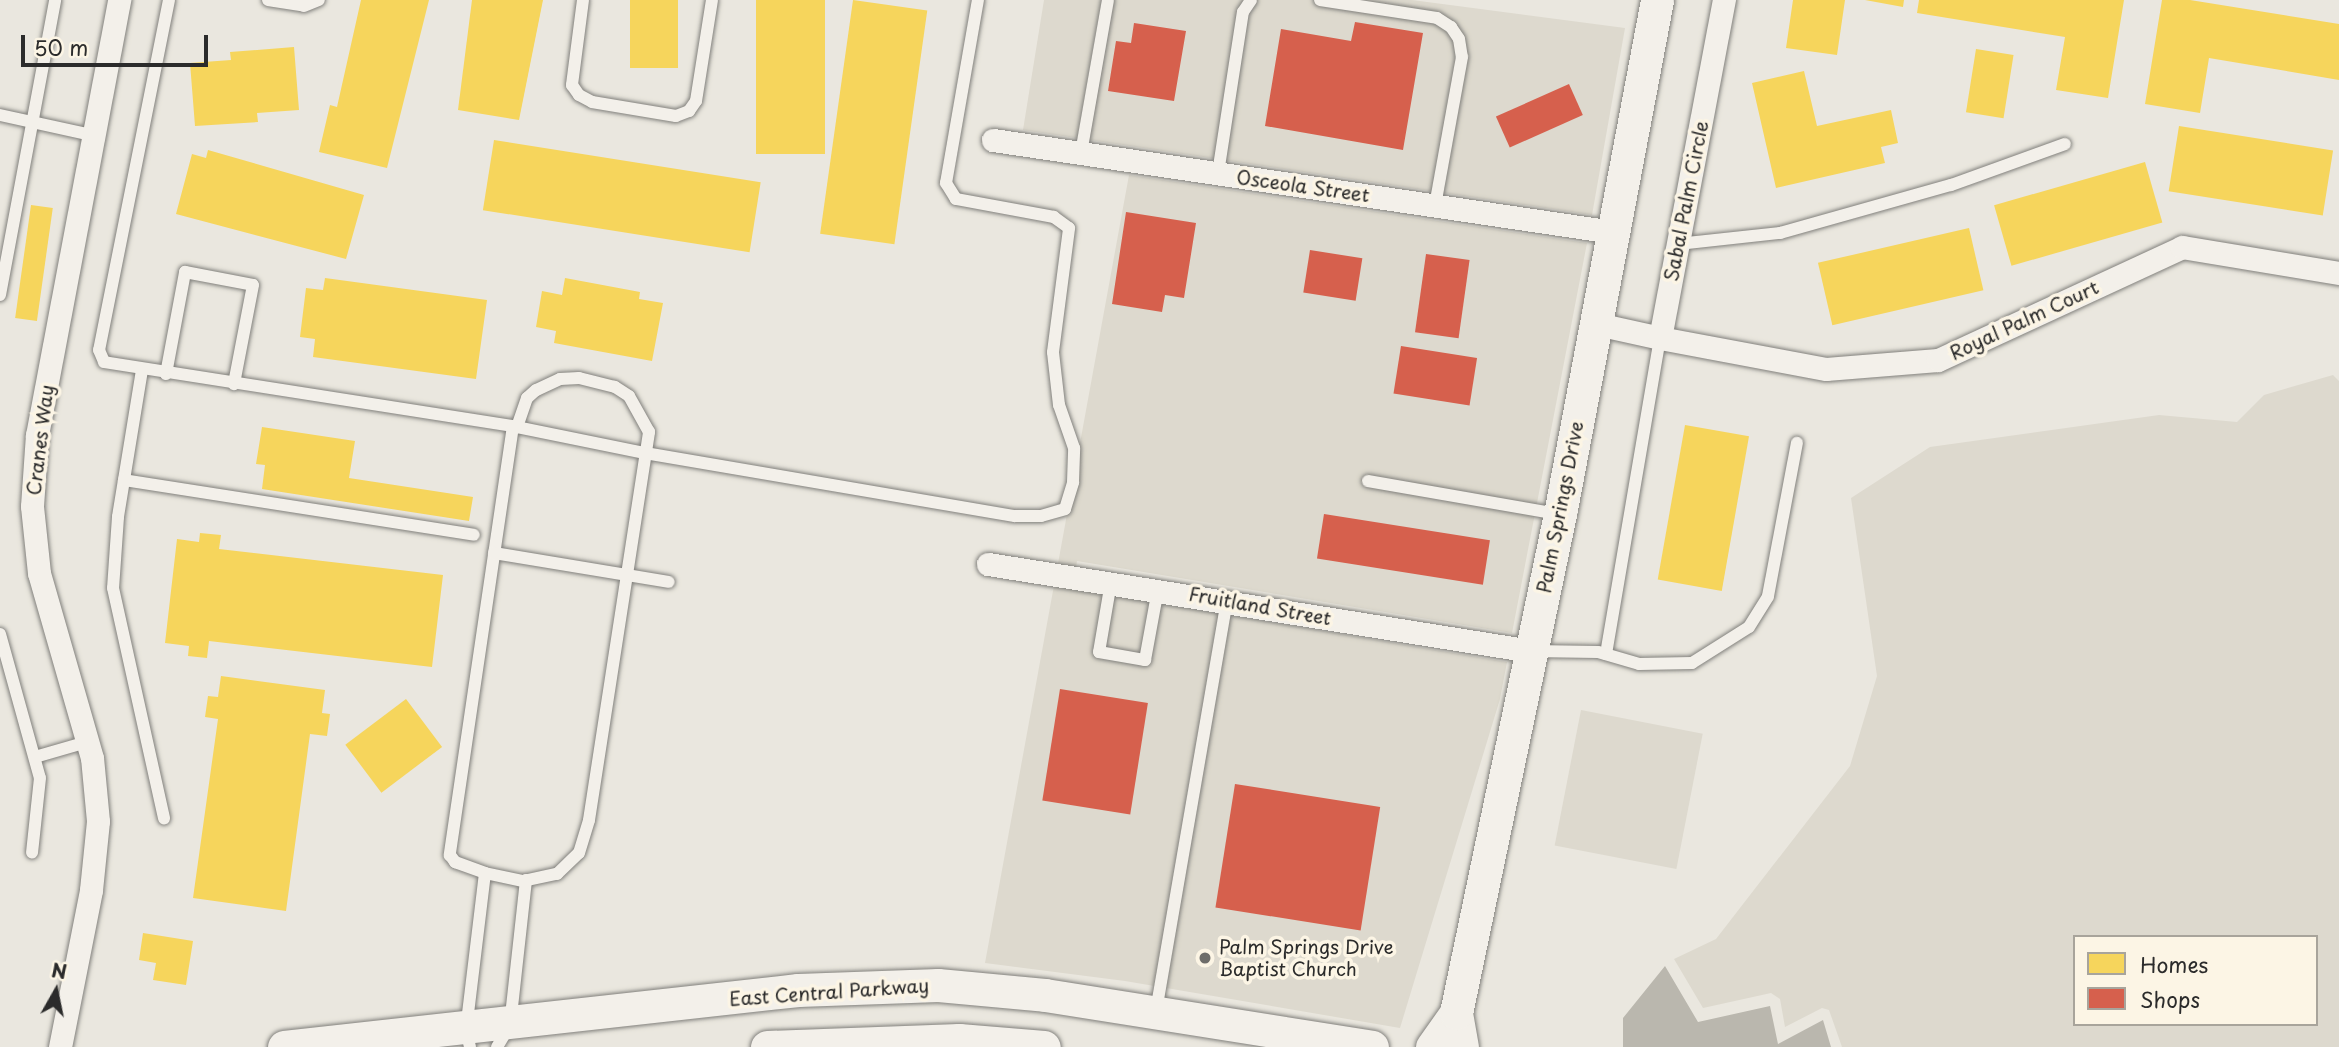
<!DOCTYPE html>
<style>
body{margin:0}
#map{position:relative;width:2339px;height:1047px;overflow:hidden;background:#eae7df;font-family:"Playpen Sans",sans-serif}
div>[style]{position:absolute}
[style*='--x']{left:calc(var(--x)*1px);top:calc(var(--y)*1px);width:calc(var(--w)*1px);rotate:calc(var(--a)*1deg)}
.built>*{inset:0;background:#ddd9ce;transform-origin:0 0}
.water>*{inset:0;background:#bab7ae}
.homes>*{inset:0;background:#f6d55c;transform-origin:0 0}
.shops>*{inset:0;background:#d6604d;transform-origin:0 0}
.roads{filter:drop-shadow(0 0 2px #81807c) drop-shadow(0 0 2px #81807c)}
.lane>*{height:12px;margin:-6px;padding:0 6px;transform-origin:6px;border-radius:6px;background:#f3f0ea}
.street>*{height:23px;margin:-11.5px;padding:0 11.5px;transform-origin:11.5px;border-radius:11.5px;background:#f3f0ea}
.secondary>*{height:33px;margin:-16.5px;padding:0 16.5px;transform-origin:16.5px;border-radius:16.5px;background:#f3f0ea}
.dots>*{width:19px;height:19px;translate:-50% -50%;box-sizing:border-box;border:4px solid #fcf5e5;border-radius:50%}
span{translate:-50% -50%;white-space:nowrap;text-align:center;line-height:1.15;-webkit-text-stroke:7px #fcf5e5;paint-order:stroke}
.street-label{font-size:19px;color:#2b2b2b}
.poi-label{font-size:19px;color:#2b2b2b}
.left{translate:0 -50%;text-align:left}
.legend{position:absolute;left:2073px;top:935px;width:245px;height:91px;box-sizing:border-box;background:#fcf5e5;border:2px solid #a8a49b;margin:0;padding:9px 12px;list-style:none;font-size:21px;color:#2b2b2b}
.legend li{display:flex;align-items:center;gap:14px;height:35px}
.legend b{width:35px;border:2px solid #a8a49b}
.north{position:absolute;left:21px;top:956px;width:70px;height:70px;-webkit-text-stroke:5px #fcf5e5;paint-order:stroke;rotate:9deg;font-size:19px;font-weight:700;line-height:28px;text-align:center;color:#2b2b2b}
.north::after{content:'';display:block;margin:auto;width:24px;height:32px;background:#2b2b2b;clip-path:polygon(50% 0,100% 100%,50% 72%,0 100%)}
.scale{position:absolute;left:21px;top:35px;width:187px;height:32px;box-sizing:border-box;border:4px solid #2b2b2b;border-top:0;padding-left:9px;font-size:21px;line-height:24px;white-space:nowrap;color:#2b2b2b;-webkit-text-stroke:5px #fcf5e5;paint-order:stroke}
</style>
<div id="map">
<div class="built">
<div style="clip-path:polygon(1044px 0,1412px 0,1625px 28px,1592px 215px,1023px 130px)"></div>
<div style="clip-path:polygon(1129px 175px,1587px 243px,1512px 633px,1077px 561px,1073px 589px,1507px 662px,1500px 699px,1400px 1028px,1125px 981px,985px 963px)"></div>
<div style="clip-path:polygon(evenodd,2333px 375px,2339px 381px,2339px 1047px,1842px 1047px,1829px 1010px,1822px 1008px,1785px 1027px,1780px 999px,1771px 993px,1703px 1008px,1674px 959px,1716px 939px,1850px 766px,1877px 676px,1851px 498px,1930px 447px,2159px 415px,2237px 422px,2264px 395px,2333px 375px,2075px 937px,2316px 937px,2316px 1024px,2075px 1024px,2075px 937px)"></div>
<div style="left:1581px;top:710px;width:124px;height:138px;rotate:11deg"></div>
</div>
<div class="water">
<div style="clip-path:polygon(1665px 966px,1698px 1022px,1770px 1006px,1778px 1044px,1823px 1020px,1831px 1047px,1623px 1047px,1623px 1018px)"></div>
</div>
<div class="homes">
<div style="clip-path:polygon(361px 0,429px 0,387px 168px,319px 152px,330px 105px,337px 107px)"></div>
<div style="clip-path:polygon(472px 0,543px 0,519px 120px,458px 110px)"></div>
<div style="left:630px;top:0;width:48px;height:68px"></div>
<div style="left:756px;top:0;width:69px;height:154px"></div>
<div style="left:853px;top:0;width:75px;height:236px;rotate:8deg"></div>
<div style="clip-path:polygon(1793px 0,1845px 0,1837px 55px,1786px 48px)"></div>
<div style="clip-path:polygon(1865px 0,1904px 0,1903px 7px)"></div>
<div style="clip-path:polygon(1919px 0,2124px 0,2108px 98px,2056px 90px,2065px 37px,1917px 13px)"></div>
<div style="clip-path:polygon(2162px 0,2190px 0,2339px 24px,2339px 80px,2209px 58px,2200px 113px,2145px 104px)"></div>
<div style="clip-path:polygon(294px 47px,299px 110px,257px 113px,258px 122px,195px 126px,190px 63px,231px 60px,230px 52px)"></div>
<div style="left:1976px;top:49px;width:38px;height:64px;rotate:9deg"></div>
<div style="clip-path:polygon(1804px 71px,1817px 126px,1891px 110px,1898px 143px,1881px 147px,1885px 163px,1776px 188px,1752px 83px)"></div>
<div style="left:2179px;top:126px;width:156px;height:66px;rotate:9deg"></div>
<div style="left:494px;top:140px;width:270px;height:71px;rotate:9deg"></div>
<div style="clip-path:polygon(208px 150px,364px 195px,346px 259px,176px 214px,192px 154px,206px 158px)"></div>
<div style="left:2145px;top:162px;width:63px;height:157px;rotate:74deg"></div>
<div style="left:31px;top:205px;width:22px;height:114px;rotate:8deg"></div>
<div style="left:1969px;top:228px;width:64px;height:155px;rotate:77deg"></div>
<div style="clip-path:polygon(325px 278px,487px 300px,476px 379px,313px 357px,315px 339px,300px 337px,306px 288px,323px 290px)"></div>
<div style="clip-path:polygon(565px 278px,640px 292px,639px 299px,663px 303px,652px 361px,554px 343px,556px 331px,536px 327px,542px 291px,562px 295px)"></div>
<div style="left:1685px;top:425px;width:65px;height:157px;rotate:10deg"></div>
<div style="clip-path:polygon(262px 427px,355px 441px,349px 478px,473px 497px,469px 521px,262px 489px,265px 465px,256px 464px)"></div>
<div style="clip-path:polygon(200px 533px,221px 535px,219px 549px,443px 575px,432px 667px,209px 641px,207px 658px,188px 656px,189px 646px,165px 643px,177px 539px,199px 542px)"></div>
<div style="clip-path:polygon(221px 676px,325px 690px,322px 713px,330px 714px,327px 736px,310px 734px,286px 911px,193px 898px,218px 719px,205px 717px,208px 696px,218px 697px)"></div>
<div style="left:406px;top:699px;width:60px;height:76px;rotate:53deg"></div>
<div style="clip-path:polygon(143px 933px,193px 941px,186px 985px,153px 980px,156px 963px,139px 960px)"></div>
</div>
<div class="shops">
<div style="clip-path:polygon(1355px 22px,1423px 33px,1403px 150px,1265px 126px,1281px 29px,1351px 41px)"></div>
<div style="clip-path:polygon(1134px 23px,1186px 31px,1174px 101px,1108px 91px,1116px 41px,1131px 43px)"></div>
<div style="left:1569px;top:84px;width:34px;height:80px;rotate:66deg"></div>
<div style="clip-path:polygon(1126px 212px,1196px 223px,1184px 298px,1165px 295px,1162px 312px,1112px 304px)"></div>
<div style="left:1310px;top:250px;width:53px;height:43px;rotate:9deg"></div>
<div style="left:1426px;top:254px;width:44px;height:79px;rotate:8deg"></div>
<div style="left:1401px;top:346px;width:77px;height:48px;rotate:9deg"></div>
<div style="left:1324px;top:514px;width:168px;height:45px;rotate:9deg"></div>
<div style="left:1060px;top:689px;width:89px;height:113px;rotate:9deg"></div>
<div style="left:1235px;top:784px;width:147px;height:125px;rotate:9deg"></div>
</div>
<div class="roads">
<div class="lane">
<div style="--x:169;--y:0;--w:357;--a:101.3"></div>
<div style="--x:99;--y:350;--w:13;--a:67"></div>
<div style="--x:104;--y:362;--w:418;--a:8.9"></div>
<div style="--x:517;--y:427;--w:131;--a:11.5"></div>
<div style="--x:645;--y:453;--w:375;--a:9.7"></div>
<div style="--x:1015;--y:516;--w:26;--a:0"></div>
<div style="--x:1041;--y:516;--w:25;--a:-16"></div>
<div style="--x:1065;--y:509;--w:28;--a:-73"></div>
<div style="--x:1073;--y:482;--w:34;--a:-88"></div>
<div style="--x:1074;--y:448;--w:46;--a:-109.2"></div>
<div style="--x:1059;--y:405;--w:53;--a:-96.5"></div>
<div style="--x:1053;--y:352;--w:125;--a:-82.6"></div>
<div style="--x:1069;--y:228;--w:19;--a:-144"></div>
<div style="--x:1054;--y:217;--w:100;--a:-169.6"></div>
<div style="--x:956;--y:199;--w:19;--a:-122"></div>
<div style="--x:946;--y:183;--w:186;--a:-80.1"></div>
<div style="--x:268;--y:0;--w:36;--a:9"></div>
<div style="--x:304;--y:6;--w:16;--a:-22"></div>
<div style="--x:583;--y:0;--w:86;--a:97.4"></div>
<div style="--x:572;--y:85;--w:12;--a:55"></div>
<div style="--x:579;--y:95;--w:15;--a:28"></div>
<div style="--x:592;--y:102;--w:85;--a:9.5"></div>
<div style="--x:676;--y:116;--w:14;--a:-21"></div>
<div style="--x:689;--y:111;--w:12;--a:-55"></div>
<div style="--x:696;--y:101;--w:102;--a:-81"></div>
<div style="--x:1320;--y:0;--w:118;--a:8.7"></div>
<div style="--x:1437;--y:18;--w:17;--a:33"></div>
<div style="--x:1451;--y:27;--w:14;--a:56"></div>
<div style="--x:1459;--y:39;--w:18;--a:81"></div>
<div style="--x:1462;--y:57;--w:150;--a:100.3"></div>
<div style="--x:0;--y:115;--w:93;--a:12.4"></div>
<div style="--x:1081;--y:153;--w:155;--a:-80"></div>
<div style="--x:1218;--y:173;--w:163;--a:-81.2"></div>
<div style="--x:1243;--y:12;--w:14;--a:-56"></div>
<div style="--x:1678;--y:244;--w:103;--a:-6.2"></div>
<div style="--x:1780;--y:233;--w:178;--a:-15.7"></div>
<div style="--x:1951;--y:185;--w:121;--a:-19.8"></div>
<div style="--x:0;--y:295;--w:300;--a:-79.4"></div>
<div style="--x:142;--y:370;--w:149;--a:99.3"></div>
<div style="--x:118;--y:517;--w:71;--a:94"></div>
<div style="--x:113;--y:588;--w:236;--a:77.5"></div>
<div style="--x:166;--y:374;--w:104;--a:-79.4"></div>
<div style="--x:185;--y:272;--w:69;--a:10.8"></div>
<div style="--x:253;--y:285;--w:101;--a:100.9"></div>
<div style="--x:513;--y:426;--w:434;--a:98.4"></div>
<div style="--x:450;--y:855;--w:9;--a:54"></div>
<div style="--x:455;--y:862;--w:32;--a:20"></div>
<div style="--x:485;--y:873;--w:39;--a:12"></div>
<div style="--x:523;--y:881;--w:35;--a:-12"></div>
<div style="--x:557;--y:874;--w:30;--a:-44"></div>
<div style="--x:579;--y:853;--w:34;--a:-73"></div>
<div style="--x:589;--y:820;--w:393;--a:-81.2"></div>
<div style="--x:649;--y:432;--w:41;--a:-119.1"></div>
<div style="--x:629;--y:396;--w:17;--a:-147"></div>
<div style="--x:615;--y:387;--w:37;--a:-166"></div>
<div style="--x:579;--y:378;--w:19;--a:177"></div>
<div style="--x:560;--y:379;--w:26;--a:155"></div>
<div style="--x:536;--y:390;--w:12;--a:138"></div>
<div style="--x:527;--y:398;--w:31;--a:109"></div>
<div style="--x:124;--y:480;--w:354;--a:8.9"></div>
<div style="--x:1368;--y:481;--w:193;--a:9.9"></div>
<div style="--x:494;--y:553;--w:177;--a:9.4"></div>
<div style="--x:1111;--y:582;--w:71;--a:99.7"></div>
<div style="--x:1099;--y:652;--w:47;--a:9.9"></div>
<div style="--x:1145;--y:660;--w:72;--a:-79.6"></div>
<div style="--x:0;--y:634;--w:149;--a:74.5"></div>
<div style="--x:40;--y:778;--w:75;--a:96.1"></div>
<div style="--x:1531;--y:651;--w:67;--a:0.9"></div>
<div style="--x:1598;--y:652;--w:43;--a:16.3"></div>
<div style="--x:1639;--y:664;--w:53;--a:-1.1"></div>
<div style="--x:1692;--y:663;--w:67;--a:-32.3"></div>
<div style="--x:1749;--y:627;--w:36;--a:-58"></div>
<div style="--x:1768;--y:596;--w:156;--a:-79.3"></div>
<div style="--x:1606;--y:654;--w:321;--a:-80.3"></div>
<div style="--x:35;--y:757;--w:54;--a:-16.1"></div>
<div style="--x:1156;--y:1011;--w:417;--a:-80.2"></div>
<div style="--x:470;--y:1047;--w:17;--a:-103"></div>
<div style="--x:466;--y:1030;--w:158;--a:-83.1"></div>
<div style="--x:497;--y:1047;--w:26;--a:-59"></div>
<div style="--x:510;--y:1025;--w:146;--a:-83.7"></div>
</div>
<div class="street">
<div style="--x:993;--y:140;--w:627;--a:8.44"></div>
<div style="--x:1597;--y:324;--w:65;--a:12.5"></div>
<div style="--x:1660;--y:338;--w:344;--a:-79.3"></div>
<div style="--x:1660;--y:338;--w:169;--a:10.6"></div>
<div style="--x:1826;--y:369;--w:112;--a:-4.6"></div>
<div style="--x:1938;--y:360;--w:269;--a:-24.8"></div>
<div style="--x:2182;--y:247;--w:159;--a:9.4"></div>
<div style="--x:988;--y:564;--w:550;--a:9.1"></div>
<div style="--x:60;--y:1047;--w:160;--a:-78.8"></div>
<div style="--x:91;--y:890;--w:69;--a:-84.2"></div>
<div style="--x:98;--y:821;--w:63;--a:-95.4"></div>
<div style="--x:92;--y:758;--w:192;--a:-106"></div>
<div style="--x:39;--y:573;--w:67;--a:-96"></div>
<div style="--x:32;--y:506;--w:71;--a:-86"></div>
<div style="--x:37;--y:435;--w:443;--a:-79.3"></div>
</div>
<div class="secondary">
<div style="--x:284;--y:1047;--w:517;--a:-6.33"></div>
<div style="--x:798;--y:990;--w:140;--a:-2"></div>
<div style="--x:938;--y:985;--w:107;--a:5.3"></div>
<div style="--x:1045;--y:995;--w:331;--a:9"></div>
<div style="--x:767;--y:1047;--w:192;--a:-2.1"></div>
<div style="--x:959;--y:1040;--w:85;--a:4.7"></div>
<div style="--x:1432;--y:1047;--w:42;--a:-54.8"></div>
<div style="--x:1462;--y:1047;--w:35;--a:-100"></div>
<div style="--x:1456;--y:1013;--w:510;--a:-78.23"></div>
<div style="--x:1560;--y:514;--w:523;--a:-79.31"></div>
</div>
</div>
<div class="dots">
<div style="left:1205px;top:958px;background:#6e6d6a"></div>
</div>
<div class="street-label">
<span style="left:1303px;top:186px;rotate:8deg">Osceola Street</span>
<span style="left:1686px;top:201px;rotate:-79deg">Sabal Palm Circle</span>
<span style="left:2024px;top:320px;rotate:-25deg">Royal Palm Court</span>
<span style="left:40px;top:440px;rotate:-83deg">Cranes Way</span>
<span style="left:1560px;top:507px;rotate:-79deg">Palm Springs Drive</span>
<span style="left:1260px;top:606px;rotate:10deg">Fruitland Street</span>
<span style="left:829px;top:992px;rotate:-4deg">East Central Parkway</span>
</div>
<div class="poi-label">
<span class="left" style="left:1219px;top:958px">Palm Springs Drive<br>Baptist Church</span>
</div>
<ul class="legend">
<li><b style="height:19px;background:#f6d55c"></b>Homes</li>
<li><b style="height:19px;background:#d6604d"></b>Shops</li>
</ul>
<div class="north">N</div>
<div class="scale">50 m</div>
</div>
